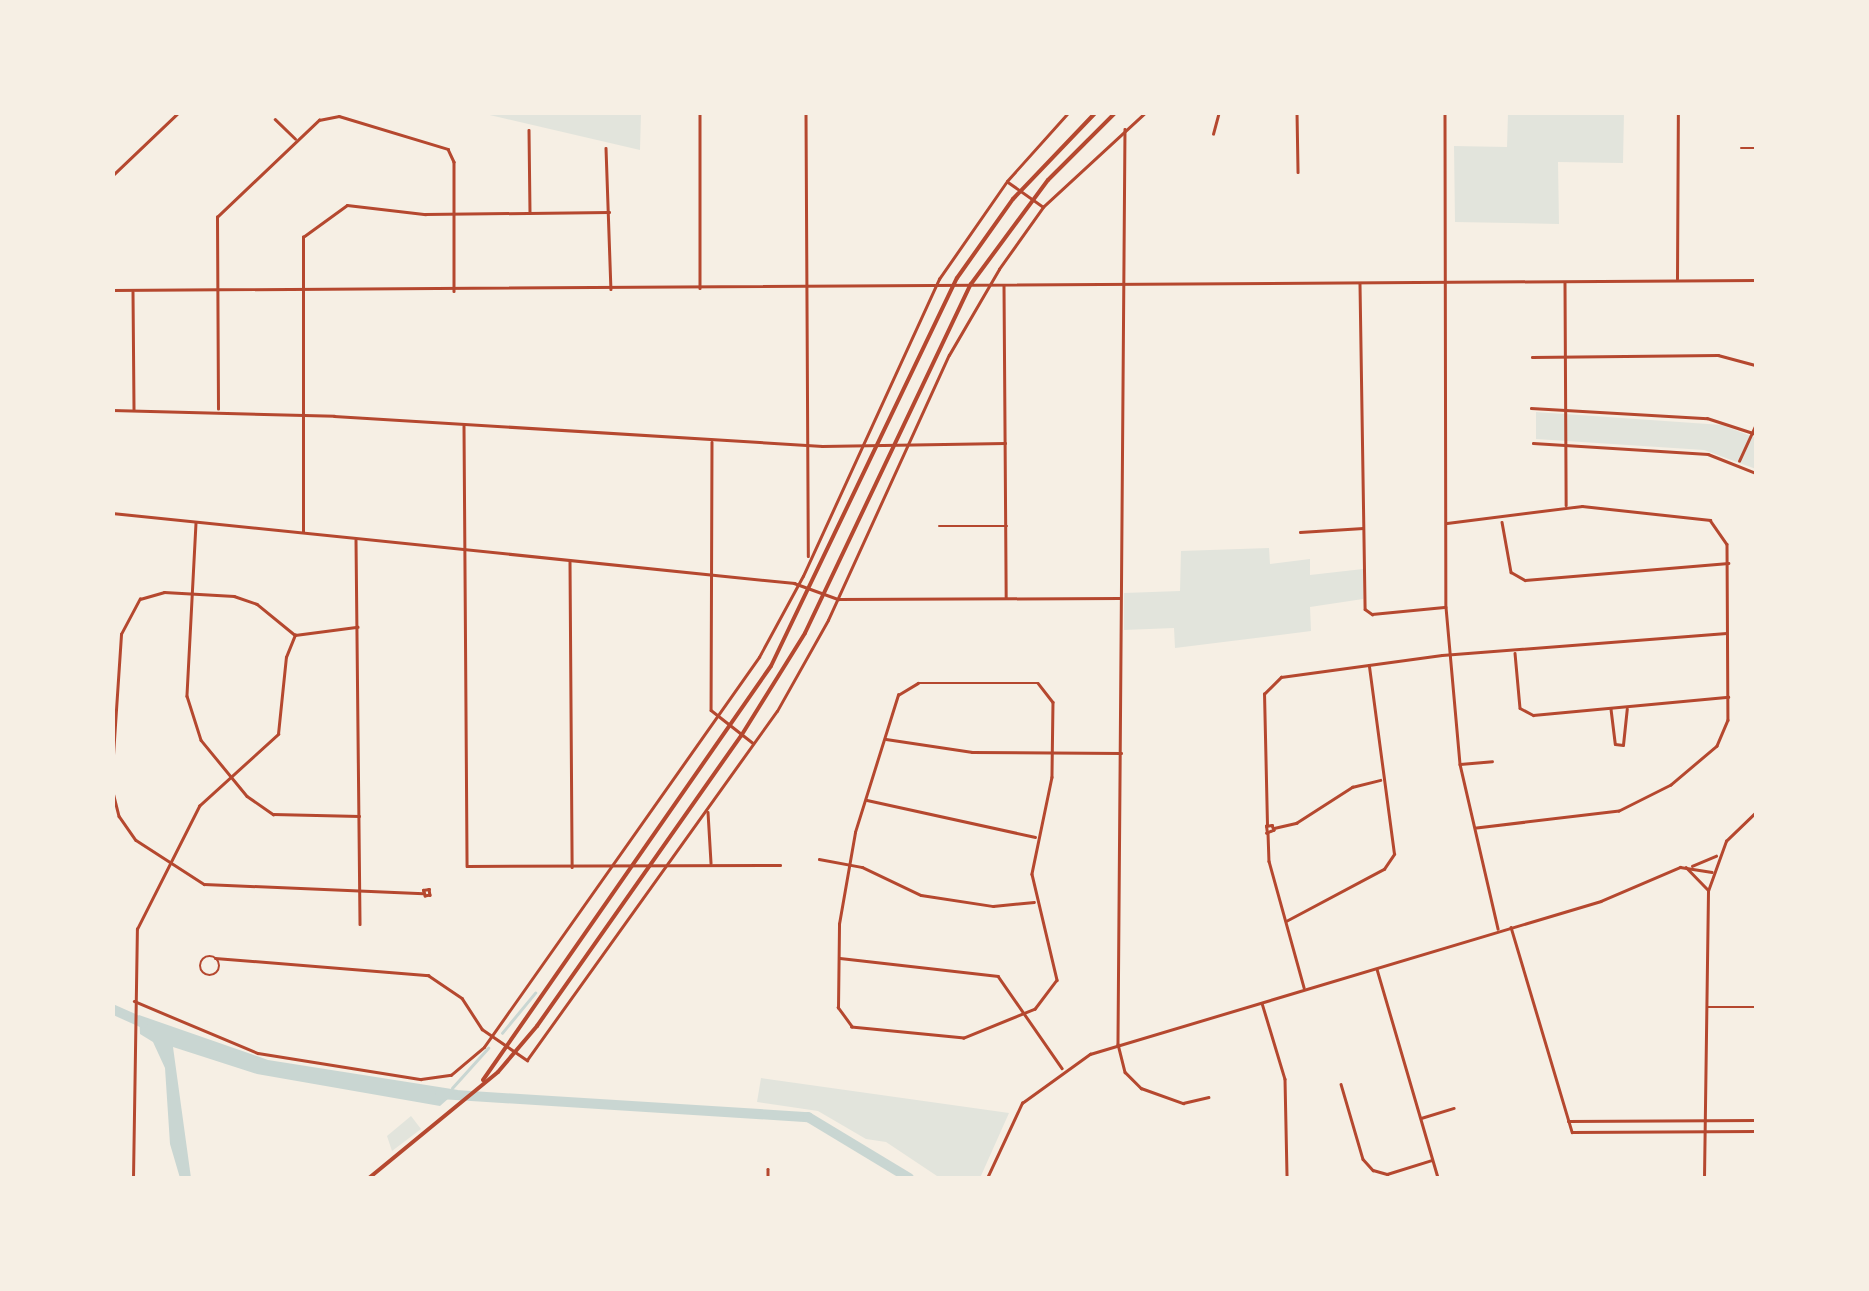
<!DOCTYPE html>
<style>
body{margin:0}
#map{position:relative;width:1869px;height:1291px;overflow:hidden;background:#f6efe4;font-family:Spectral,serif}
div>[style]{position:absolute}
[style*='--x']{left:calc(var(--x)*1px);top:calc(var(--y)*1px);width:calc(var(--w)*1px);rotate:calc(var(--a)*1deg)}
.green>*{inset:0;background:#e2e4dc}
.water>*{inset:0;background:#c9d6d2}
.stream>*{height:2.5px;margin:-1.25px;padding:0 1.25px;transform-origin:1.25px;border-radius:1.25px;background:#c9d6d2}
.river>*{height:10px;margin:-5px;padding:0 5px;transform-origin:5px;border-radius:5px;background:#c9d6d2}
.minor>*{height:2.5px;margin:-1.25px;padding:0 1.25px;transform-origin:1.25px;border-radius:1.25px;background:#b5482f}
.minor>.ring{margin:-1.25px;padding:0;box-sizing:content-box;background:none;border:2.5px solid #b5482f;border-radius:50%}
.tertiary>*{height:2.5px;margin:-1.25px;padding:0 1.25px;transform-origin:1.25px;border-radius:1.25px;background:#b5482f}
.primary>*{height:4px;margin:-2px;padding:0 2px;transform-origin:2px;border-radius:2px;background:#b5482f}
span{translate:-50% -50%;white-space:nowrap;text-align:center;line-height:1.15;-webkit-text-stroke:8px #f6efe4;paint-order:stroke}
.frame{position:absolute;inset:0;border:115px solid #f6efe4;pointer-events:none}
</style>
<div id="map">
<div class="green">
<i style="clip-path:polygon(481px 113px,641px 113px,640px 150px)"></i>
<i style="clip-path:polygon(1508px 113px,1624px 113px,1623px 163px,1558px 162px,1559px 224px,1455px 222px,1454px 146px,1507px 147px)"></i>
<i style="clip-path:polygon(1536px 412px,1722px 425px,1756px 438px,1756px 469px,1704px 450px,1536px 439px)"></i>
<i style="clip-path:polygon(1269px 548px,1270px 564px,1310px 559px,1310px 575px,1363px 569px,1363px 599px,1310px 607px,1311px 631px,1175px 648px,1174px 628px,1124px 630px,1124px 593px,1180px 591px,1181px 551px)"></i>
<i style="clip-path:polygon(761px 1078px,1009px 1113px,980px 1178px,940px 1178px,886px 1142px,866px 1139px,818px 1111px,757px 1102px)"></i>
<i style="clip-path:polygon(411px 1116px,421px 1129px,392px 1151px,387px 1136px)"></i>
</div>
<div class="water">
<i style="clip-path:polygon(139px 1015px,268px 1060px,458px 1090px,440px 1106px,257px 1074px,173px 1047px,191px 1178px,180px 1178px,170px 1144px,165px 1068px,153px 1042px,140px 1034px)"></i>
</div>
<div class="stream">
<i style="--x:502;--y:1033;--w:52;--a:-50.5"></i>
<i style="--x:452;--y:1088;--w:54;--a:-48"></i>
</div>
<div class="river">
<i style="--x:112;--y:1009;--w:34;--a:24"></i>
<i style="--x:440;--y:1094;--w:369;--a:3.6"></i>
<i style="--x:808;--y:1117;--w:118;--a:31.1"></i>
</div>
<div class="minor">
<i style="--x:700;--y:112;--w:176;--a:90"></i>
<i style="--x:806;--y:112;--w:444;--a:89.7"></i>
<i style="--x:1297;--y:112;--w:60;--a:89"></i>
<i style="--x:1445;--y:112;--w:495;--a:89.9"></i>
<i style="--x:1446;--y:607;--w:158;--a:84.9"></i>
<i style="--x:1460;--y:764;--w:169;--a:77"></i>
<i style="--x:275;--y:119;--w:28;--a:44"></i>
<i style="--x:1125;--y:129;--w:915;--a:90.44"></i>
<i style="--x:1118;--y:1044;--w:29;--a:76"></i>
<i style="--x:1125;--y:1072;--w:23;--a:45"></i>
<i style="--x:1141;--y:1088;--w:45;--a:19.7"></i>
<i style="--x:1183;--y:1103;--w:26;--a:-13"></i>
<i style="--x:529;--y:130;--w:82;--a:89.3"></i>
<i style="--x:1213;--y:134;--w:23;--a:-75"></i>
<i style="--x:606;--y:148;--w:141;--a:88"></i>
<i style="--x:1741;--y:148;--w:15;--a:0"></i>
<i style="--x:1008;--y:182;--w:42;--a:35.2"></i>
<i style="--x:1677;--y:279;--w:167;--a:-89.7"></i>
<i style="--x:1565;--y:283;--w:222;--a:89.7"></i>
<i style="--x:1360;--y:284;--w:325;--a:89.1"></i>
<i style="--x:1365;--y:609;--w:9;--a:36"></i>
<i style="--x:1372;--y:614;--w:72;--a:-5.6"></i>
<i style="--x:1004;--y:285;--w:312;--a:89.6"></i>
<i style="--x:133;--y:292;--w:117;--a:89.5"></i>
<i style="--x:1532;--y:357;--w:186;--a:-0.6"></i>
<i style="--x:1718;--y:355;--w:39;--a:15"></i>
<i style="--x:1531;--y:408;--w:176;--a:3.3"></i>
<i style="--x:1707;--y:418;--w:52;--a:18.1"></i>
<i style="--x:218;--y:409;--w:192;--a:-90.3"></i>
<i style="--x:217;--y:217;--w:141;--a:-43.6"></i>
<i style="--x:319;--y:120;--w:20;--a:-11"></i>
<i style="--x:339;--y:116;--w:114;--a:16.8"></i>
<i style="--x:448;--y:149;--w:14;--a:65"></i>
<i style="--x:454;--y:162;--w:129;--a:90"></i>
<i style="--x:112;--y:410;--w:222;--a:1.5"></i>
<i style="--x:334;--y:416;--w:489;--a:3.5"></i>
<i style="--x:822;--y:446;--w:183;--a:-0.9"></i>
<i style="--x:464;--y:426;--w:440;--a:89.6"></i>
<i style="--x:467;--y:866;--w:313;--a:-0.2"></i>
<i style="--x:712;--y:442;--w:268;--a:90.2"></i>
<i style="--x:711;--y:710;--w:53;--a:38.2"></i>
<i style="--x:1533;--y:443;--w:175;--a:3.6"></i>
<i style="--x:1708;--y:454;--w:52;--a:21.6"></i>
<i style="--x:1739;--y:461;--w:41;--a:-65.3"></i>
<i style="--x:112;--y:513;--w:686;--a:5.86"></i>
<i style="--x:794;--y:583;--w:47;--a:20"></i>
<i style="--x:838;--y:599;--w:282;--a:-0.2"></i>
<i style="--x:1502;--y:522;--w:51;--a:79.8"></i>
<i style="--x:1511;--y:572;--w:16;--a:30"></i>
<i style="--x:1525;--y:580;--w:204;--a:-4.8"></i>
<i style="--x:196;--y:523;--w:173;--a:93"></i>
<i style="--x:187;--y:696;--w:46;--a:72.3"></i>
<i style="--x:201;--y:740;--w:72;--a:50.6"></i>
<i style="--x:247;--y:796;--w:32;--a:35"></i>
<i style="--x:273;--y:814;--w:86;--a:1.3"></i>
<i style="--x:1447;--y:523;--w:136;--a:-7.2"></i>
<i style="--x:1582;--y:506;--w:129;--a:6.2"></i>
<i style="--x:1710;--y:520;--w:29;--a:55"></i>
<i style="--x:1727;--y:544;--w:176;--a:89.7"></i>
<i style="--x:1728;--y:720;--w:28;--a:113"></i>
<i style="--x:1717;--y:746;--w:60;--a:139.7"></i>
<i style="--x:1671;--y:785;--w:58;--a:153.4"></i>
<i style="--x:1619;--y:811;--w:143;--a:173.2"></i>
<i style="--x:939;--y:526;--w:68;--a:0"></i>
<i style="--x:303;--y:532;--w:295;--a:-90"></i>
<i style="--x:303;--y:237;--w:54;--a:-36"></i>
<i style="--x:347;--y:205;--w:79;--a:6.6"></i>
<i style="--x:425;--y:214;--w:184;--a:-0.6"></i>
<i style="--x:1300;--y:532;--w:63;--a:-3.6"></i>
<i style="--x:356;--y:540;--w:384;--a:89.4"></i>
<i style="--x:570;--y:562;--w:305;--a:89.6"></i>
<i style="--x:1515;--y:653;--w:55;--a:84.8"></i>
<i style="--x:1520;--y:708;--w:15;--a:28"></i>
<i style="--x:1533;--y:715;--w:196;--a:-5.3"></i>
<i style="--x:918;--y:683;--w:120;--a:0"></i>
<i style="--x:1038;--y:683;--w:24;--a:52"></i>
<i style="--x:1053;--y:702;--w:75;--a:90.8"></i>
<i style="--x:1052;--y:777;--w:99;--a:101.7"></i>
<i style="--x:1032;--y:874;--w:109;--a:76.7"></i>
<i style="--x:1057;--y:980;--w:36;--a:127"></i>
<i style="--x:1035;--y:1009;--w:77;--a:157.8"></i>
<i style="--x:964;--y:1038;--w:113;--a:-174.4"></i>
<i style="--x:852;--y:1027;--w:24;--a:-126"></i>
<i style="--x:838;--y:1008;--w:84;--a:-89.3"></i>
<i style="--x:839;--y:924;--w:93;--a:-80.1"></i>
<i style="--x:855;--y:832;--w:144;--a:-72.6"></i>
<i style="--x:898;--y:695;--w:23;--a:-31"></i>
<i style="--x:1611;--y:709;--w:35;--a:83"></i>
<i style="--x:1615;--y:744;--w:8;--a:7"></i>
<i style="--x:1623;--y:745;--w:36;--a:-84"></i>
<i style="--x:886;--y:739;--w:87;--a:8.6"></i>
<i style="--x:972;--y:752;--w:149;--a:0.4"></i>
<i style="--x:1460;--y:764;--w:32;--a:-5"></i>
<i style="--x:112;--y:770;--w:136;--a:-86.2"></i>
<i style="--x:121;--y:634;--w:40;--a:-62"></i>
<i style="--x:140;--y:599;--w:25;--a:-16"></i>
<i style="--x:164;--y:592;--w:70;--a:3.3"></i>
<i style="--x:234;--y:596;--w:24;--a:19"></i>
<i style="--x:257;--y:604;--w:49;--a:39.2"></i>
<i style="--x:295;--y:635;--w:63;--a:-7.4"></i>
<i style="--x:112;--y:788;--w:29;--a:76"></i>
<i style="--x:119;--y:816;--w:29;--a:55"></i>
<i style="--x:136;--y:840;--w:81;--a:32.9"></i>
<i style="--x:204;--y:884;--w:219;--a:2.4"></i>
<i style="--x:867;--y:800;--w:172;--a:12.4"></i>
<i style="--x:708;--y:812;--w:51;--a:86.6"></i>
<i style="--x:1267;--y:825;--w:131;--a:-91.3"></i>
<i style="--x:1264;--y:694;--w:24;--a:-45"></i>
<i style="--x:1281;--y:677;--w:162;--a:-7.8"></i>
<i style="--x:1442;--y:655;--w:285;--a:-4.4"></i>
<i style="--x:1272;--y:825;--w:5;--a:68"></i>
<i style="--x:1274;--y:830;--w:8;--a:157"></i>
<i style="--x:1267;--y:833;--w:7;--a:-98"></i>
<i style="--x:1266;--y:826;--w:6;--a:-9"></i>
<i style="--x:1274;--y:828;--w:23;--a:-13"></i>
<i style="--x:1296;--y:823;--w:67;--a:-32.7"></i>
<i style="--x:1352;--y:787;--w:29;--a:-14"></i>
<i style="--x:1268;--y:833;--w:28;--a:88"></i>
<i style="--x:1269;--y:861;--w:131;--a:74.5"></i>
<i style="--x:819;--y:859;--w:44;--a:10.5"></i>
<i style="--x:862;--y:867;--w:65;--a:25.4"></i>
<i style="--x:921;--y:895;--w:73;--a:8.7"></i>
<i style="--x:993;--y:906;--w:41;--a:-5.6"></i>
<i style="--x:429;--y:889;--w:6;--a:81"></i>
<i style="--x:430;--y:895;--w:5;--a:169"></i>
<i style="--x:425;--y:896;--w:6;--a:-108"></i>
<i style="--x:423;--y:890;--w:6;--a:-9"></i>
<i style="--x:1286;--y:921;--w:111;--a:-28"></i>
<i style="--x:1384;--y:869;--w:18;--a:-56"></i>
<i style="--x:1394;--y:854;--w:190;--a:-97.6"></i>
<i style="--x:1511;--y:927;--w:214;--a:73.4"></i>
<i style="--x:1572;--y:1132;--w:184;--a:-0.3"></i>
<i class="ring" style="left:200px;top:956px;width:17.5px;height:17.5px"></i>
<i style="--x:215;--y:958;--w:214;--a:4.6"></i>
<i style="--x:428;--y:975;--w:41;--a:34.1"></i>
<i style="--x:462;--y:998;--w:37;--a:57"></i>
<i style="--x:482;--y:1029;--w:55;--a:34.6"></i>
<i style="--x:527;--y:1060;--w:429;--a:-54.4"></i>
<i style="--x:777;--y:711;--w:104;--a:-60.7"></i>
<i style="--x:828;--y:620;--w:291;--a:-65.5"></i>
<i style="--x:949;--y:355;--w:99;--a:-59.8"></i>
<i style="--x:999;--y:269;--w:76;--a:-54.6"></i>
<i style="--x:1043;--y:207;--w:140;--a:-42.7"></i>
<i style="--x:840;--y:958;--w:159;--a:6.5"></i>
<i style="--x:998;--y:976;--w:112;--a:55.2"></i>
<i style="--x:134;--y:1001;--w:134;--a:22.8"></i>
<i style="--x:258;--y:1053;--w:165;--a:9.1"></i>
<i style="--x:421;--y:1079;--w:30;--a:-8"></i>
<i style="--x:451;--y:1075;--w:43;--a:-40.3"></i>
<i style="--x:484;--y:1047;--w:477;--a:-54.8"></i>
<i style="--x:759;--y:657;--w:92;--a:-61.5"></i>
<i style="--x:803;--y:576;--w:327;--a:-65.4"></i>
<i style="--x:939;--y:279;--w:119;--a:-55.2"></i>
<i style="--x:1007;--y:181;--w:93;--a:-48.1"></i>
<i style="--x:1262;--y:1003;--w:79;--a:73.2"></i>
<i style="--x:1285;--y:1079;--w:99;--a:88.8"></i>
<i style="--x:1708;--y:1007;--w:48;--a:0"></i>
<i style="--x:1341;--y:1084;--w:78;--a:73.7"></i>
<i style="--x:1363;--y:1159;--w:15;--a:48"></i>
<i style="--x:1373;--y:1170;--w:15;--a:16"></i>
<i style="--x:1387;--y:1174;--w:47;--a:-17.3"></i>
<i style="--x:1421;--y:1118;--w:34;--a:-17"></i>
<i style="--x:1568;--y:1121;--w:188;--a:-0.3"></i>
<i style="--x:768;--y:1169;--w:9;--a:90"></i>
<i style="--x:112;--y:1178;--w:49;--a:-1.2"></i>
<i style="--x:133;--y:1178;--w:249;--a:-89.1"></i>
<i style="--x:137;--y:929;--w:138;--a:-63.2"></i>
<i style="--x:199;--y:806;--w:107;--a:-42.3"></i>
<i style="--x:278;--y:734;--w:77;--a:-84.1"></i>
<i style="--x:286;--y:657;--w:24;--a:-68"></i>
</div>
<div class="tertiary">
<i style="--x:112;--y:176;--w:93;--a:-43.7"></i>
<i style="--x:112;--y:290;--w:1644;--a:-0.35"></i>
<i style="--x:1692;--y:866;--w:26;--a:-23"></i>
<i style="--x:1686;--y:867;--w:32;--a:46"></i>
<i style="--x:1377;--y:969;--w:218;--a:73.7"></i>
<i style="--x:987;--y:1178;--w:83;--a:-65"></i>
<i style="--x:1022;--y:1103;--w:84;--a:-35.8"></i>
<i style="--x:1090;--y:1054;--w:533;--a:-16.67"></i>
<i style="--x:1601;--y:901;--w:86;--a:-23.3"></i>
<i style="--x:1680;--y:867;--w:32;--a:9"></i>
<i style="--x:1704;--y:1178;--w:287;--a:-89.2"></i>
<i style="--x:1708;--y:891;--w:53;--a:-70.2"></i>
<i style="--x:1726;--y:841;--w:42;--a:-44"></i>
</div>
<div class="primary">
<i style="--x:483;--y:1080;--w:504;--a:-55.18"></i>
<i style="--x:771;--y:666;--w:430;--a:-64.4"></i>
<i style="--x:957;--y:278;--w:97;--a:-54.7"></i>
<i style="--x:1013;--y:199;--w:120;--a:-46.3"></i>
<i style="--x:369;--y:1178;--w:167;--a:-39.4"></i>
<i style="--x:498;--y:1072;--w:60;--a:-49.7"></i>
<i style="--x:537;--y:1026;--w:355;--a:-54.9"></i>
<i style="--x:741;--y:736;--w:121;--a:-58.1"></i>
<i style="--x:805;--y:633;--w:386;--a:-64.6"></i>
<i style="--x:971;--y:284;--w:129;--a:-53.5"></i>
<i style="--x:1048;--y:180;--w:96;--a:-45"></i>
</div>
<div class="frame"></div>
</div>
